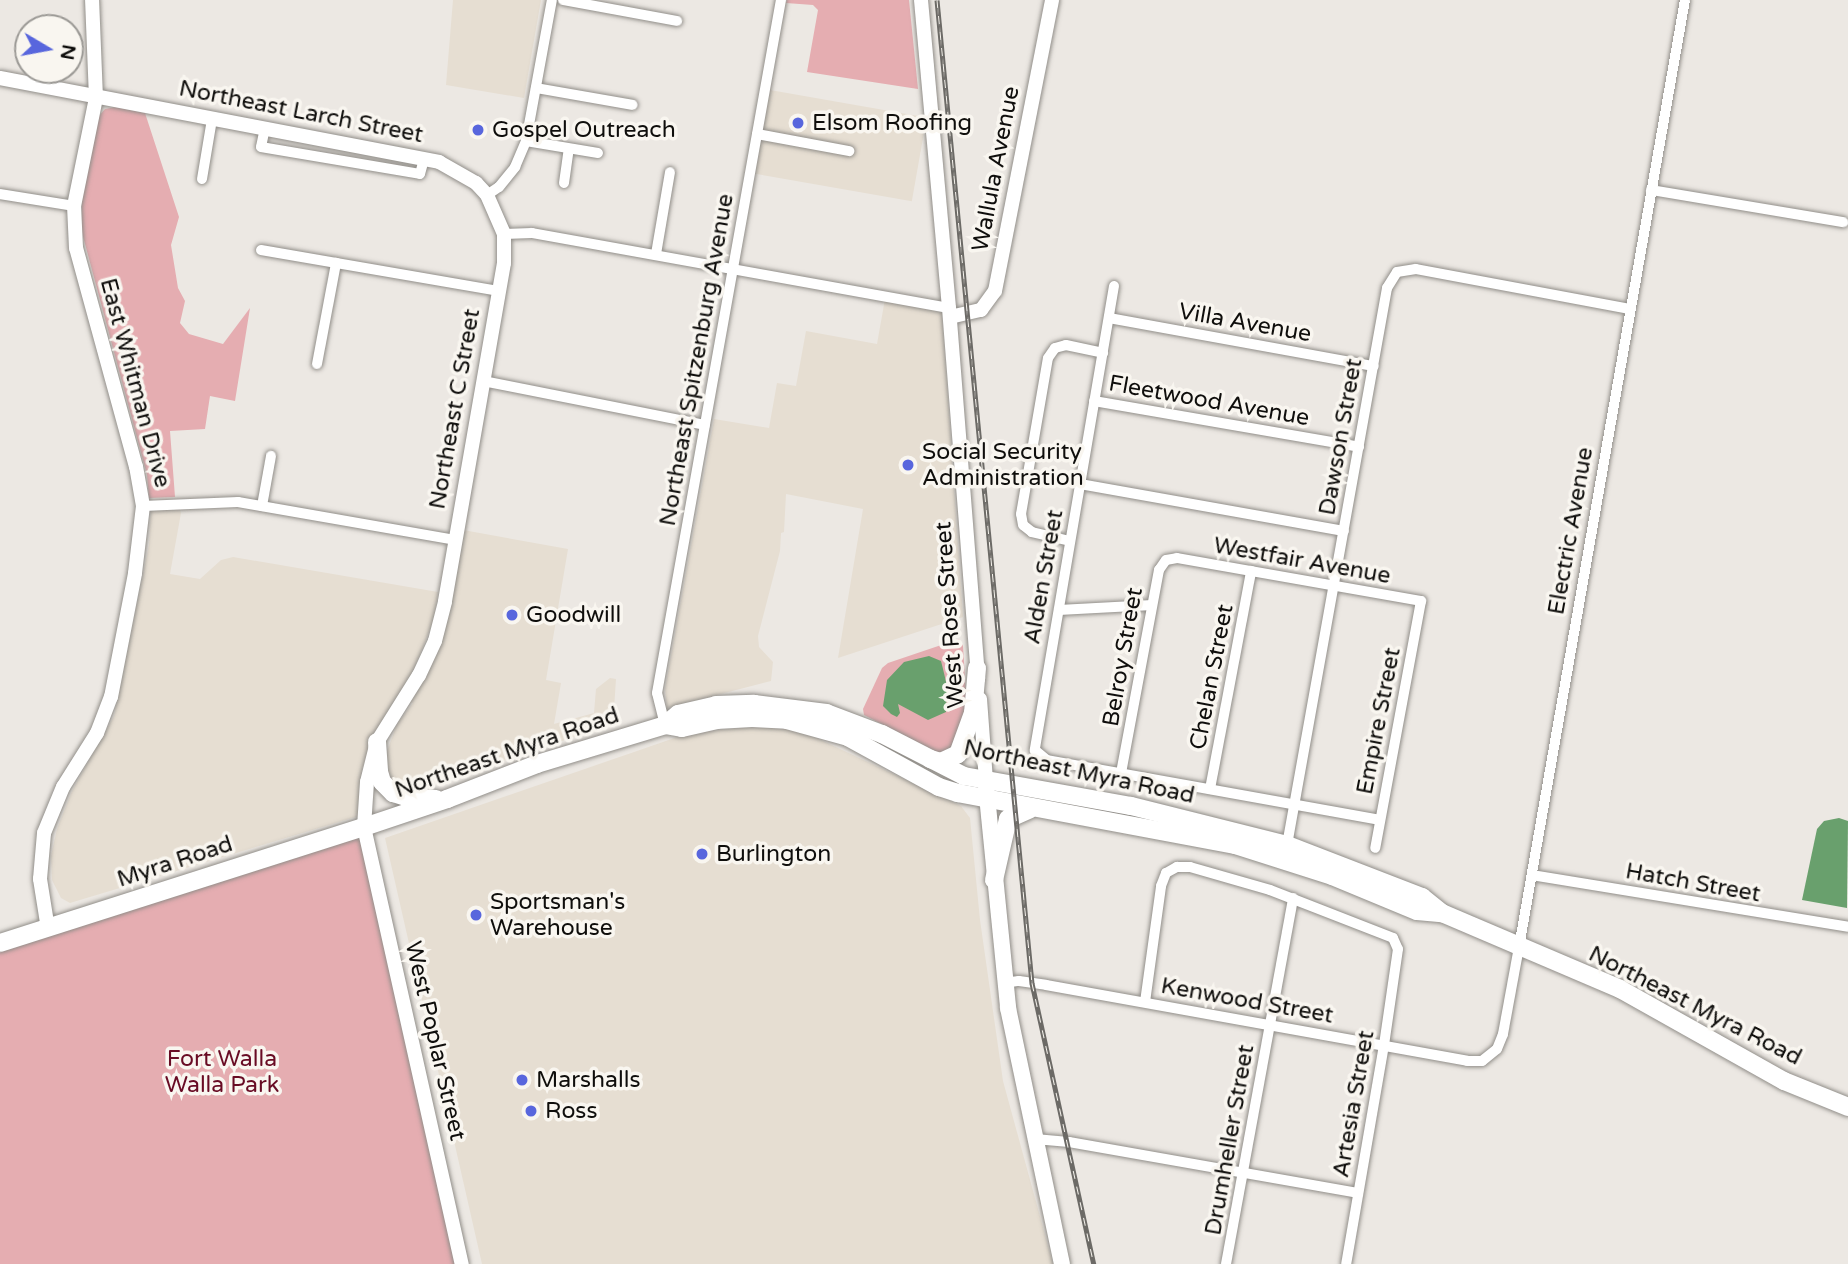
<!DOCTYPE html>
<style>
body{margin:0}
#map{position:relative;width:1848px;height:1264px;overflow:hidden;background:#ece8e3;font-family:"Varela Round",sans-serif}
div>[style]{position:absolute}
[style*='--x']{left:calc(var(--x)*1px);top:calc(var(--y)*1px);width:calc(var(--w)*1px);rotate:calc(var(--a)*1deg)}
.built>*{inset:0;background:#e6ded2;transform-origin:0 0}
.green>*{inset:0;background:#e5adb1}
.water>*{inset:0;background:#69a06d}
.roads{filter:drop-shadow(0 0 2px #918e89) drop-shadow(0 0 2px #918e89)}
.street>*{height:10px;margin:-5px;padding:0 5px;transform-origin:5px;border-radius:5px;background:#fff}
.secondary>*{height:14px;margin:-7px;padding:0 7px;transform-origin:7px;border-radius:7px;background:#fff}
.primary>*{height:16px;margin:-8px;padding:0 8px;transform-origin:8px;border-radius:8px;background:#fff}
.highway>*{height:18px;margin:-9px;padding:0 9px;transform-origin:9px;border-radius:9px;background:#fff}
.rail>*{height:5px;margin-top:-2.5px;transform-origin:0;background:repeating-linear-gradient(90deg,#f9f6f0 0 8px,#6c6a66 0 16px);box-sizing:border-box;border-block:2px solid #6c6a66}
.dots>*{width:19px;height:19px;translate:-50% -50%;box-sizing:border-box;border:4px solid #f9f6f0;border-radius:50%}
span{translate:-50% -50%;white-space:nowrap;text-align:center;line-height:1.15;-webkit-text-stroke:7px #f9f6f0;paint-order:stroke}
.street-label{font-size:23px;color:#0f0e0c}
.poi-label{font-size:23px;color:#0f0e0c}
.left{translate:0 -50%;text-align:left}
.park-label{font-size:23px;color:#680b24}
.north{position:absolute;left:14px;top:14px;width:70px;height:70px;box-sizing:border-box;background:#f9f6f0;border:2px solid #9b9995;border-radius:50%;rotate:100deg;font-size:19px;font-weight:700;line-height:28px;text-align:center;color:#0f0e0c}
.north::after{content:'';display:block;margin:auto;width:24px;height:32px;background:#5866dd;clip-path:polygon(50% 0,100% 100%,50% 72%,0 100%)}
</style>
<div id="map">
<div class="built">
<i style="clip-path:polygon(453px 0,541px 0,524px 98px,446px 85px)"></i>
<i style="left:770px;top:90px;width:159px;height:85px;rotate:10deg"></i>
<i style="clip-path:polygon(885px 299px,942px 313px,963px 617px,838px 658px,863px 509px,786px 494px,784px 532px,781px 533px,780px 551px,758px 636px,759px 647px,773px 662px,771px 681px,667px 708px,665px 689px,714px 419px,769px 428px,777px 383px,796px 386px,806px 331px,877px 344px)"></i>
<i style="clip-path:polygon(179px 506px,181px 513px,170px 574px,200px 579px,221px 560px,233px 557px,438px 592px,434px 619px,411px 677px,372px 739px,362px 769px,359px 816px,70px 903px,61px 898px,52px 880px,51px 856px,57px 829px,72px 791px,114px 716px,149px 545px,151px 507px)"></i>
<i style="clip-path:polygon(463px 530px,568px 549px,546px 680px,561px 683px,554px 724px,594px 713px,596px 689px,610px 678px,616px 679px,614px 709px,618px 722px,459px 776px,406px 790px,393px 786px,386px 773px,385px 757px,397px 724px,413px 703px,410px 702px,435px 659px,444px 633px)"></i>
<i style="clip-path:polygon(760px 726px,802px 731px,961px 806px,970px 818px,980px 920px,1003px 1081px,1053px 1264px,482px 1264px,385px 838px,689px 733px)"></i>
</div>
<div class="green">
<i style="clip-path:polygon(787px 0,909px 0,918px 89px,807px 72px,818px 10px,813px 5px,786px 3px)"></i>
<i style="clip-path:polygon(116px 107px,145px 113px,179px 217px,171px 245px,178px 288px,185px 301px,180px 323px,189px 334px,223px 344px,250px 308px,235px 401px,210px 396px,205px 429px,170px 431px,175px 497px,149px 498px,147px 475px,81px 229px,82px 199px,98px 117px,105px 109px)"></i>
<i style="clip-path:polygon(959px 639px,963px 646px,966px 695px,965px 712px,956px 746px,940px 754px,864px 715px,863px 709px,882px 668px,888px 663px)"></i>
<i style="clip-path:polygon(364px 827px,462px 1264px,0 1264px,0 942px)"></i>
</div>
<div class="water">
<i style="clip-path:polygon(929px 656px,941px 661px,943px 669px,947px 686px,946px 712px,928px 720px,898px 704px,900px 713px,897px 717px,891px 714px,883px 706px,887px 680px,904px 662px)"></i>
<i style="clip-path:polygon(1839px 818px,1848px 821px,1847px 908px,1802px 900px,1817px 829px,1824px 821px)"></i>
</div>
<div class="roads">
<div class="street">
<i style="--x:563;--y:0;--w:116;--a:10.4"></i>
<i style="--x:536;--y:88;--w:98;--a:9.9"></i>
<i style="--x:265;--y:128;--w:19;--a:102"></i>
<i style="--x:261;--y:147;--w:161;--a:9.6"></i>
<i style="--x:420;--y:174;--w:16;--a:-75"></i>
<i style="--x:757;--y:134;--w:94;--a:10.5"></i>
<i style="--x:526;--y:141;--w:73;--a:9.5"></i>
<i style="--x:202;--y:179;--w:61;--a:-80.5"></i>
<i style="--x:564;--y:183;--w:34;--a:-82"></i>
<i style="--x:1651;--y:190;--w:195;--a:9.5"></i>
<i style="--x:0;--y:194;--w:75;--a:9.2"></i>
<i style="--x:487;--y:195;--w:14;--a:-34"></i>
<i style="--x:499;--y:187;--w:26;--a:-51"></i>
<i style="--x:515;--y:167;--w:28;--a:-67"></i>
<i style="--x:526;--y:141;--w:143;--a:-79.6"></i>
<i style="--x:504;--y:234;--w:28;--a:-2"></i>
<i style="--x:532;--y:233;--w:424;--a:10.2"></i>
<i style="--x:261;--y:250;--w:242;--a:9.8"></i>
<i style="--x:656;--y:254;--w:83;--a:-80.3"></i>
<i style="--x:1114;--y:286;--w:471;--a:99.7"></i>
<i style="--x:1035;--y:750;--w:16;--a:40"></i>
<i style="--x:1047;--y:760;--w:338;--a:10.2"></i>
<i style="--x:1109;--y:318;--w:269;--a:10.3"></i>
<i style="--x:317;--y:364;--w:103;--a:-79.3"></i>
<i style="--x:483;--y:381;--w:226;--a:11.2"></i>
<i style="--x:1094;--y:401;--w:269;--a:9.8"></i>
<i style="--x:1080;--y:484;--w:268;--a:10.1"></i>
<i style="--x:143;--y:506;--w:95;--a:-2.4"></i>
<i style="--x:238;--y:502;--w:220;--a:9.9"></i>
<i style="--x:262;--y:506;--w:51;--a:-79.8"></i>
<i style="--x:1070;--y:541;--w:39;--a:-167"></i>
<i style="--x:1032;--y:532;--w:11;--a:-142"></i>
<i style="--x:1023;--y:525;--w:11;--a:-100"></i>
<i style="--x:1021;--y:514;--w:158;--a:-80.2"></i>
<i style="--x:1048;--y:358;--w:12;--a:-55"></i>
<i style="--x:1055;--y:348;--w:11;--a:-15"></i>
<i style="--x:1066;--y:345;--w:38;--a:12"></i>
<i style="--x:1059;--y:610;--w:93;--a:-3.1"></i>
<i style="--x:665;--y:725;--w:33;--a:-104"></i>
<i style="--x:657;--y:693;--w:704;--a:-79.86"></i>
<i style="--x:1121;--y:773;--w:207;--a:-79.4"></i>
<i style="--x:1159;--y:570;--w:12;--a:-55"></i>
<i style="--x:1166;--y:560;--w:11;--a:-10"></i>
<i style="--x:1177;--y:558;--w:248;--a:10"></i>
<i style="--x:1421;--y:601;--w:251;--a:100.5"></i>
<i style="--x:1210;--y:789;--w:222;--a:-79.3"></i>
<i style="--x:1287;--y:845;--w:566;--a:-79.82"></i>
<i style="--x:1387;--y:288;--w:19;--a:-58"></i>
<i style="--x:1397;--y:272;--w:19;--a:-9"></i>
<i style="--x:1416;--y:269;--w:218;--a:10.6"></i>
<i style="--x:1532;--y:875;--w:320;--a:9.3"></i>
<i style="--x:1004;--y:983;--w:15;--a:-8"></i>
<i style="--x:1019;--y:981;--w:27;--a:8"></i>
<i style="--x:1046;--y:985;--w:428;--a:10.2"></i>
<i style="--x:1467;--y:1061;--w:15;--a:0"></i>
<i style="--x:1482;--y:1061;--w:19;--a:-39"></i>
<i style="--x:1497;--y:1049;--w:16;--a:-68"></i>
<i style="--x:1503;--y:1034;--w:88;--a:-79.6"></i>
<i style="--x:1519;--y:947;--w:961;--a:-80.06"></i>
<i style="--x:1145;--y:1002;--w:117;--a:-82.1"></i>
<i style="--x:1161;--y:886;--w:14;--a:-69"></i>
<i style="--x:1166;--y:873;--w:13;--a:-29"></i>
<i style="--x:1177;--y:867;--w:13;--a:0"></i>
<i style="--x:1190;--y:867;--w:83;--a:16"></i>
<i style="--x:1270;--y:890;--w:132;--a:21.3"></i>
<i style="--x:1393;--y:938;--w:12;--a:66"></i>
<i style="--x:1398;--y:949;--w:97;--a:98.3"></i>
<i style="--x:1384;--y:1045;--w:222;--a:99.8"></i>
<i style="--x:1035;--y:1139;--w:34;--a:5"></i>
<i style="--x:1069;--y:1142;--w:293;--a:10"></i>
<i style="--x:1226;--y:1264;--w:372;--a:-79.6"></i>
</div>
<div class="secondary">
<i style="--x:921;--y:0;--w:309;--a:84.8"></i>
<i style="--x:949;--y:308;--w:372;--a:85.5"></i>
<i style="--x:0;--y:78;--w:447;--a:10.8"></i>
<i style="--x:439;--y:162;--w:43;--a:29.6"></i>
<i style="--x:476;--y:183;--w:16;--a:47"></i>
<i style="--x:487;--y:195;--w:43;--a:66.4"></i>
<i style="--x:504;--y:234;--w:29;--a:90"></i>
<i style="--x:504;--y:263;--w:344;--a:99.9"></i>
<i style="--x:445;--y:602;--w:40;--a:104.4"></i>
<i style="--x:435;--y:641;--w:38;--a:115"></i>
<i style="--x:419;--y:675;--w:79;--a:122.1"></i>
<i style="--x:377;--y:742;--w:41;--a:104"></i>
<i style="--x:367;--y:782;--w:45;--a:93.8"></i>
<i style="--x:364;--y:827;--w:448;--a:77.4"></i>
<i style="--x:950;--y:317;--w:32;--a:-13"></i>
<i style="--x:981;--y:310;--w:24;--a:-54"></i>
<i style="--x:995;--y:291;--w:297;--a:-78.9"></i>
<i style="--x:980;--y:699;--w:81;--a:85.8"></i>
<i style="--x:48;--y:929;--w:51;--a:-99.1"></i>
<i style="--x:40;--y:879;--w:46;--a:-85"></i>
<i style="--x:44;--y:833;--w:50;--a:-67.6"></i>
<i style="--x:63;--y:787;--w:64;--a:-57.8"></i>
<i style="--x:97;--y:733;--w:39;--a:-69"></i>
<i style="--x:111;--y:697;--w:126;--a:-79"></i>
<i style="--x:135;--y:573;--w:67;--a:-83.2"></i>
<i style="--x:143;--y:506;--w:40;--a:-100"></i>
<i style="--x:136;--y:467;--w:227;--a:-105.3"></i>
<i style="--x:76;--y:248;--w:42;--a:-92.7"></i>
<i style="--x:74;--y:206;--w:110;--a:-78.5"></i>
<i style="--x:96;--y:98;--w:98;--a:-92.3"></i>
</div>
<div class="primary">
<i style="--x:986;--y:786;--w:223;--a:84.3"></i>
<i style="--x:1008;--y:1008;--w:262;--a:78.1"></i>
</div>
<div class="highway">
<i style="--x:665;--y:725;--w:17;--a:-40"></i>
<i style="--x:678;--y:714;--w:39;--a:-13"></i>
<i style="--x:716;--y:705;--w:38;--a:-2"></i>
<i style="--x:754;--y:704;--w:73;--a:7.1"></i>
<i style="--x:826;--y:713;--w:60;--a:20.6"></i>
<i style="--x:882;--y:734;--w:92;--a:27.1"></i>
<i style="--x:964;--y:776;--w:170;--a:10.2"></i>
<i style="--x:1131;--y:806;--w:161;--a:14"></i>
<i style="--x:1287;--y:845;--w:145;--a:21.1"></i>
<i style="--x:1422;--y:897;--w:26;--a:39"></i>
<i style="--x:1442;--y:913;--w:194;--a:23.1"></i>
<i style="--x:1620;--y:989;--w:188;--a:29.3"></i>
<i style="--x:1784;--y:1081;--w:69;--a:22.1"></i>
<i style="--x:377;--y:742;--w:30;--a:86"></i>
<i style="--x:379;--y:772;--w:10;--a:73"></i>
<i style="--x:382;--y:782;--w:16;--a:45"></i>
<i style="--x:393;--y:793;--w:14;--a:17"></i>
<i style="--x:406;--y:797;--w:30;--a:4"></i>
<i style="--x:930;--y:759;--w:11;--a:15"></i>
<i style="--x:941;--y:762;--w:19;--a:-25"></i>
<i style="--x:958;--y:754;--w:44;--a:-69.9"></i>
<i style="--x:973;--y:713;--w:45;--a:-84.9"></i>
<i style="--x:994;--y:880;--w:63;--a:-77.1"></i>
<i style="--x:1008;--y:819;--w:24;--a:-24"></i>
<i style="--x:0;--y:943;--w:382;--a:-17.7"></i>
<i style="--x:364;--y:827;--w:88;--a:-18.6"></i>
<i style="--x:447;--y:799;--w:97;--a:-21.3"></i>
<i style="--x:537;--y:764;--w:134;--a:-16.9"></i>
<i style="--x:665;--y:725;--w:17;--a:10"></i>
<i style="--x:682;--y:728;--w:35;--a:-13"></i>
<i style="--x:716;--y:720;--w:36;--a:-3"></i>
<i style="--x:752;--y:718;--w:35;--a:3"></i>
<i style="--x:787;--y:720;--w:63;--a:15.6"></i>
<i style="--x:848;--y:737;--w:104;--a:28.8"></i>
<i style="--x:939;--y:787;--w:20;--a:18"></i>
<i style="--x:958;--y:793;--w:282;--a:10.6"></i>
<i style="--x:1235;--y:845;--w:102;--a:17.7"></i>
<i style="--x:1332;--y:876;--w:92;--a:22.4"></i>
<i style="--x:1417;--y:911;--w:25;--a:5"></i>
</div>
</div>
<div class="rail">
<i style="--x:937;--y:0;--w:988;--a:84.48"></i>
<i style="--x:1032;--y:983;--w:288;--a:77.6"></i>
</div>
<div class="dots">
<i style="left:798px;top:123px;background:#5866dd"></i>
<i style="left:478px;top:130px;background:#5866dd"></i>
<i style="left:908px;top:465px;background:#5866dd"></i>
<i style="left:512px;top:615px;background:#5866dd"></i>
<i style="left:702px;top:854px;background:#5866dd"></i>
<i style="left:476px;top:915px;background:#5866dd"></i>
<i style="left:522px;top:1080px;background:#5866dd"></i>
<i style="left:531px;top:1111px;background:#5866dd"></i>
</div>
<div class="street-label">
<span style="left:301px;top:112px;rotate:11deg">Northeast Larch Street</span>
<span style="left:996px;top:169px;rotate:-79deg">Wallula Avenue</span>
<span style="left:1245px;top:323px;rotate:10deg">Villa Avenue</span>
<span style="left:697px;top:360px;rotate:-80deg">Northeast Spitzenburg Avenue</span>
<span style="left:135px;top:383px;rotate:75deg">East Whitman Drive</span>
<span style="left:1209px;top:401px;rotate:10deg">Fleetwood Avenue</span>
<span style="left:455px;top:409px;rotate:-80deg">Northeast C Street</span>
<span style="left:1341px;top:437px;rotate:-80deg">Dawson Street</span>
<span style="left:1571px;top:531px;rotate:-80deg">Electric Avenue</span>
<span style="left:1302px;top:561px;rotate:10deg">Westfair Avenue</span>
<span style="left:1044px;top:577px;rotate:-80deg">Alden Street</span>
<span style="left:950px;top:615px;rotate:-94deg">West Rose Street</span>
<span style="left:1123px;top:657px;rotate:-80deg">Belroy Street</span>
<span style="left:1212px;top:677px;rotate:-79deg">Chelan Street</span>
<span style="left:1379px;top:721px;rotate:-79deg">Empire Street</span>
<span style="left:507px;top:753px;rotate:-19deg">Northeast Myra Road</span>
<span style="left:1079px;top:772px;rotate:12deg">Northeast Myra Road</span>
<span style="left:175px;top:862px;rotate:-18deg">Myra Road</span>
<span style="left:1693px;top:883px;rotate:10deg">Hatch Street</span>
<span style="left:1247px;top:1001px;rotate:10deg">Kenwood Street</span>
<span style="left:1695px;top:1006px;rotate:27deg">Northeast Myra Road</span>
<span style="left:435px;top:1041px;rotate:77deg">West Poplar Street</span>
<span style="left:1354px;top:1104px;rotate:-80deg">Artesia Street</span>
<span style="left:1230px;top:1140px;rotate:-80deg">Drumheller Street</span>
</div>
<div class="poi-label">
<span class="left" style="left:812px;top:123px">Elsom Roofing</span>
<span class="left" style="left:492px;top:130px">Gospel Outreach</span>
<span class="left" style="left:922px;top:465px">Social Security<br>Administration</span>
<span class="left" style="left:526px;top:615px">Goodwill</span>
<span class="left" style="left:716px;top:854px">Burlington</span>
<span class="left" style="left:490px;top:915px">Sportsman's<br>Warehouse</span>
<span class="left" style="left:536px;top:1080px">Marshalls</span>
<span class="left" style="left:545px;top:1111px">Ross</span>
</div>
<div class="park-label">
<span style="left:222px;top:1072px">Fort Walla<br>Walla Park</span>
</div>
<div class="north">N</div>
</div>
